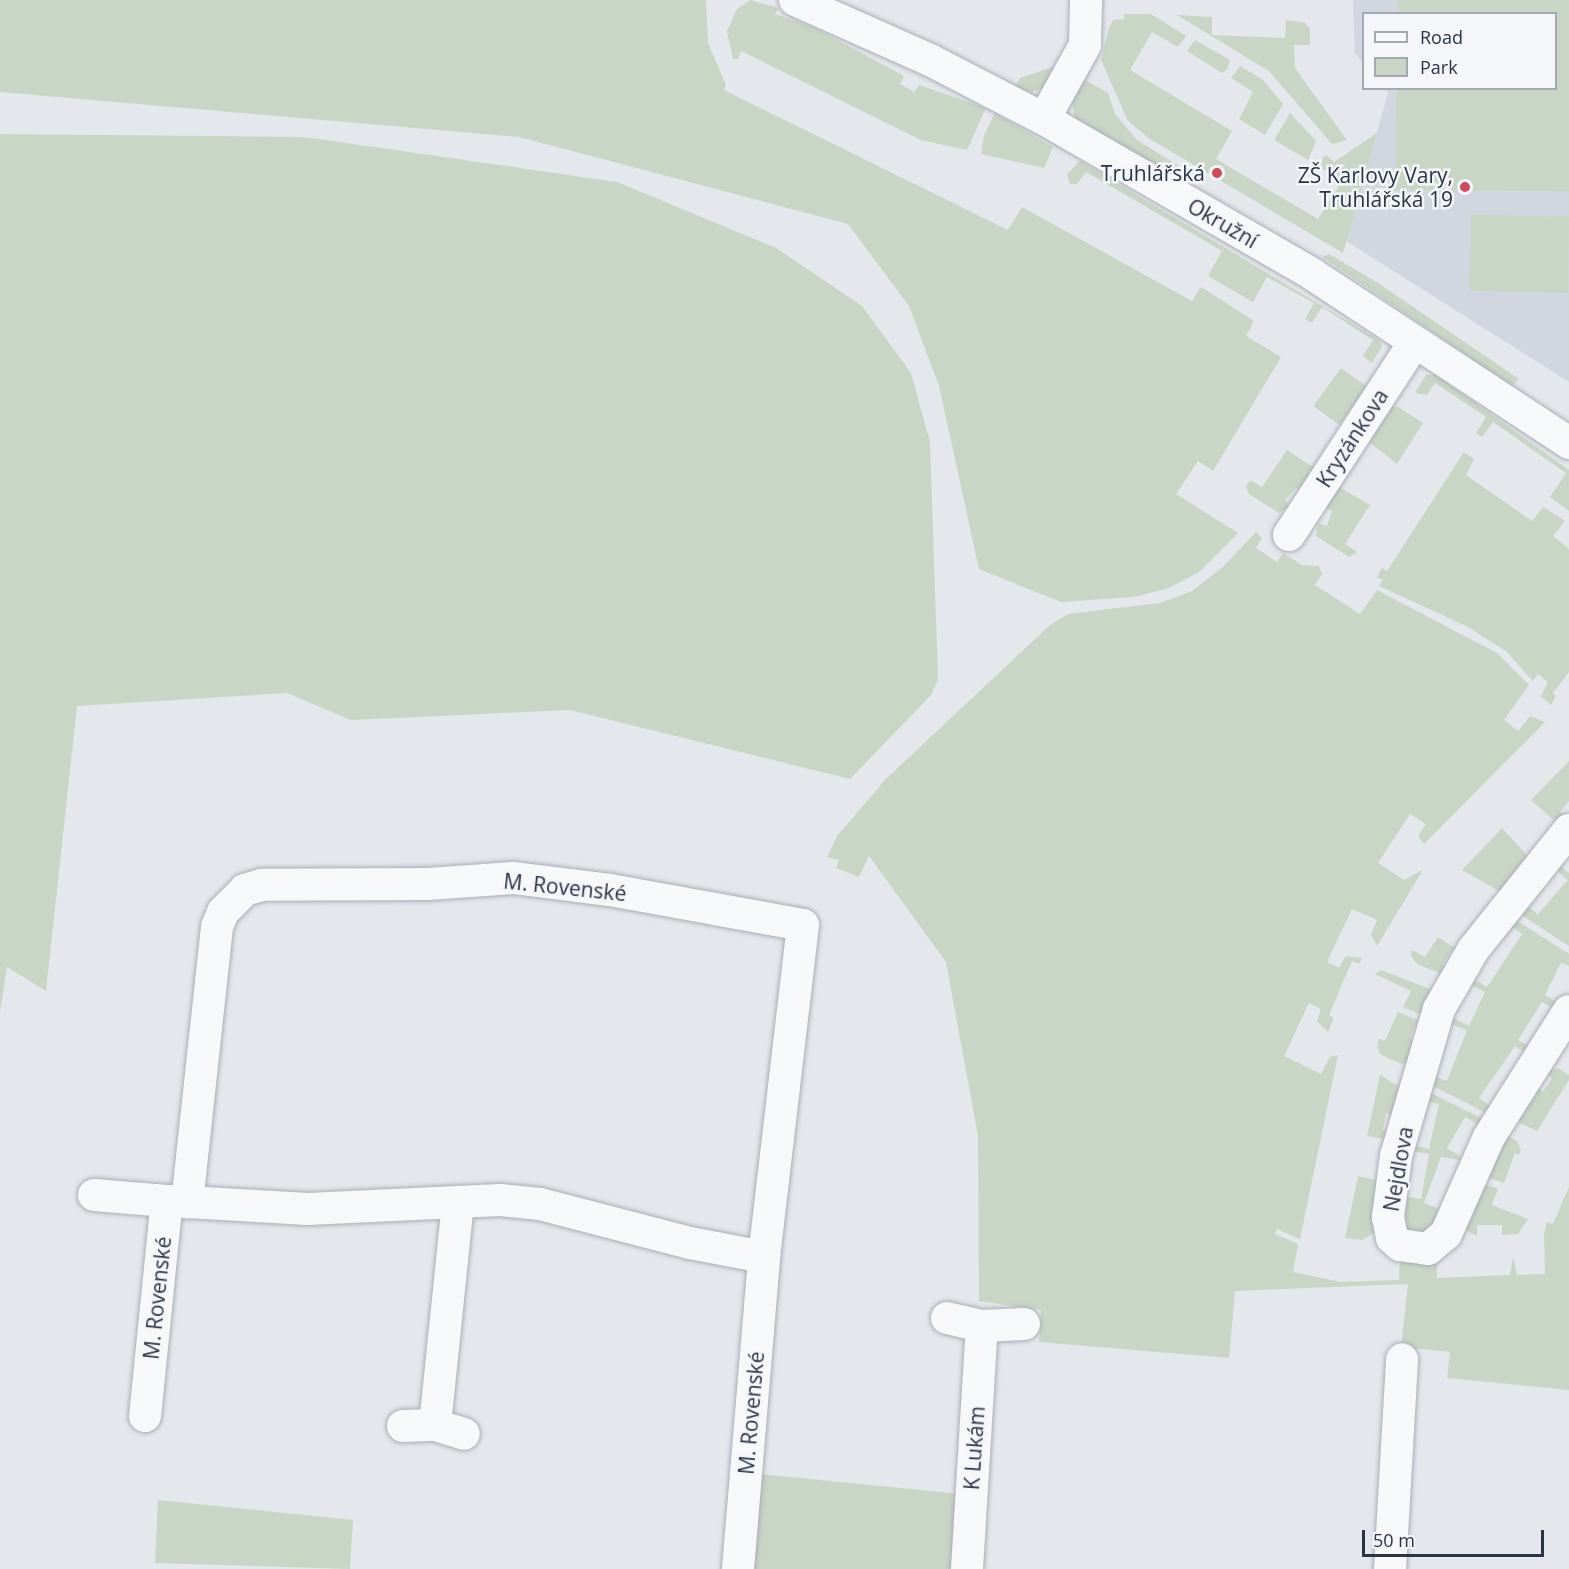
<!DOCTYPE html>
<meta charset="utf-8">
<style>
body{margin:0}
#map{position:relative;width:1569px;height:1569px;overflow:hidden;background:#e4e7ec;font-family:"Open Sans",sans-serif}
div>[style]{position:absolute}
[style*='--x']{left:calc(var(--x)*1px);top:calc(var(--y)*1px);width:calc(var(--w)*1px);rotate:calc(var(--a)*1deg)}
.built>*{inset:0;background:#d2d6de}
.green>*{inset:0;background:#c9d6c5;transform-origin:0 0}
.roads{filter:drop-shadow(0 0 2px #a9aeb7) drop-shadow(0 0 2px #a9aeb7)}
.minor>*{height:32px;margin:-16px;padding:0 16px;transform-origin:16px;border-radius:16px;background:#f7f8fa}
.dots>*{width:16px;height:16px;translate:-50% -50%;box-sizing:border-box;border:3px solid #f4f6f9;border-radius:50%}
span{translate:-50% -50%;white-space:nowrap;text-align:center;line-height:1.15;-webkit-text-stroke:5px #f4f6f9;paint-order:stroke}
.poi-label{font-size:21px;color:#2b3445}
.right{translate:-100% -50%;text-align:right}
.street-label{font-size:21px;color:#2b3445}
.legend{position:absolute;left:1362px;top:12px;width:195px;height:78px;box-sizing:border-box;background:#f4f6f9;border:2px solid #a4a8b1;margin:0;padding:8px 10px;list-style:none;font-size:18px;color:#2b3445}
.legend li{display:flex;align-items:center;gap:12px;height:30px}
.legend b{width:30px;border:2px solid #a4a8b1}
.scale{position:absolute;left:1362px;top:1530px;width:182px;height:27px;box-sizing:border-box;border:3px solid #2b3445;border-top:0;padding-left:8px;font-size:18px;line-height:21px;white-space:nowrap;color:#2b3445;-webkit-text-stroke:4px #f4f6f9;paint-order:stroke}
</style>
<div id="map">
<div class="built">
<i style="clip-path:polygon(1353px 0,1569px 0,1569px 382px,1346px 241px,1388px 93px,1384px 89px,1556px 88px,1556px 14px,1364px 14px,1363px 63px,1355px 53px)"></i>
</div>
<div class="green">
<i style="clip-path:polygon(0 0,706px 0,708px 43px,726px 85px,724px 90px,1008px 230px,1022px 207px,1192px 301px,1201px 287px,1254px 321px,1246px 336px,1281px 357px,1213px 471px,1198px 461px,1176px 494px,1238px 533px,1199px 572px,1169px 588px,1134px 597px,1061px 602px,979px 569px,939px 386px,909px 306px,848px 224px,519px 137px,0 92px)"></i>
<i style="clip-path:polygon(750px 0,779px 8px,775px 14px,813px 27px,904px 76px,900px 84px,914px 92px,919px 85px,986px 108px,967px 150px,921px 140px,741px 51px,738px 59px,733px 59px,727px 31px,737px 9px)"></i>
<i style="clip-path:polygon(1398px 0,1569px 0,1569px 191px,1395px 190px,1397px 89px,1556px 88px,1556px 14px,1398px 13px)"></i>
<i style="clip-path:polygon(1124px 14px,1151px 14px,1186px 36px,1178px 47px,1152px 32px,1130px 70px,1232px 131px,1216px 159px,1318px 219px,1342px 181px,1319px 167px,1322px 158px,1326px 155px,1334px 162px,1377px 133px,1343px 253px,1150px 139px,1128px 121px,1101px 60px,1109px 28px,1113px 20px,1124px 19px)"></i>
<i style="clip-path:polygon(1177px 15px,1212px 17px,1212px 35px,1285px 38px,1286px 20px,1305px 23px,1310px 29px,1310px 45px,1294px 45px,1295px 68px,1347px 140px,1332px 144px,1269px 71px)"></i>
<i style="clip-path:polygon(1195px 40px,1230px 60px,1227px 69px,1222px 73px,1187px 51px)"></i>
<i style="clip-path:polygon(1055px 66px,1045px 88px,1027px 93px,1014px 89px,1020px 78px)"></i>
<i style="clip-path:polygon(1240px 66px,1263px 80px,1283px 104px,1265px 135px,1239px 119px,1253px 92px,1231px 78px)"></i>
<i style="clip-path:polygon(1080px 77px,1108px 93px,1115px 114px,1137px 140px,1189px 172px,1138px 159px,1075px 121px,1072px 102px)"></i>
<i style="clip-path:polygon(995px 113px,1053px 147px,1044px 168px,981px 154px,984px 135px)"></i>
<i style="clip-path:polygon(1290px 113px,1316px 141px,1308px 160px,1274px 140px)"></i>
<i style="clip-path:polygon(0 134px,304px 137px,617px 182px,776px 248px,862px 306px,911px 373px,930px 442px,938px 680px,931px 695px,850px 779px,570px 710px,351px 720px,287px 693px,77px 706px,46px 991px,7px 967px,0 1012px)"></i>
<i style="clip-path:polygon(1080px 161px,1379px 340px,1382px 347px,1372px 363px,1363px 356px,1373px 340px,1322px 307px,1312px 323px,1305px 319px,1314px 303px,1267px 277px,1253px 302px,1208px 276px,1222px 251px,1086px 172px,1077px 184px,1070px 184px,1067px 174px)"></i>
<i style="left:1471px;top:215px;width:98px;height:76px;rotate:1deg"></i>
<i style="clip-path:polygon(1329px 254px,1378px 283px,1519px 379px,1512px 386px,1322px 257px)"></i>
<i style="left:1341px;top:368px;width:32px;height:47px;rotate:36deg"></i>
<i style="clip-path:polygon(1426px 375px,1436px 375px,1569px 470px,1569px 511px,1550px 497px,1566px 473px,1493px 422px,1482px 437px,1476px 433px,1486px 417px,1435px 383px,1427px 395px,1419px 394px,1415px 392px)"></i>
<i style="clip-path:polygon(1390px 406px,1398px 407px,1423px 423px,1397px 464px,1368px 441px)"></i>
<i style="clip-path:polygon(1287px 450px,1314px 468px,1303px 494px,1296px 488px,1285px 500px,1291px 506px,1279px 513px,1249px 494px,1246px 487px,1250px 480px,1262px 487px)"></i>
<i style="clip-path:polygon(1464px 452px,1474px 459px,1466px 475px,1532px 521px,1543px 507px,1565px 521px,1553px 536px,1569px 549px,1569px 672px,1553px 693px,1556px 696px,1551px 705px,1541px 696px,1548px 682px,1538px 674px,1533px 681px,1506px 651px,1466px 626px,1379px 586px,1383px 580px,1377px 577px,1382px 568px,1387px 571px)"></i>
<i style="clip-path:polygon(1339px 487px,1370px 505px,1345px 544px,1357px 552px,1349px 557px,1316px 536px,1318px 523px,1327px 526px,1332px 511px,1324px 508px)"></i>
<i style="clip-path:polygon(1256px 532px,1262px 538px,1256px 548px,1277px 562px,1283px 553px,1302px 565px,1319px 566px,1322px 574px,1315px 585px,1360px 614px,1377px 590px,1497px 653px,1529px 685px,1504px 720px,1518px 731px,1530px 716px,1545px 722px,1424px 844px,1418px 836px,1426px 824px,1410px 814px,1378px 863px,1404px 880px,1423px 870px,1377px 946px,1371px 935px,1377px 920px,1352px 909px,1327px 962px,1339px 968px,1346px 956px,1362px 958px,1359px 964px,1352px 961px,1329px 1015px,1334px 1018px,1328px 1032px,1317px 1021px,1321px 1009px,1309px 1003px,1284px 1056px,1321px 1074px,1330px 1057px,1338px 1055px,1300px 1239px,1277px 1229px,1275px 1234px,1298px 1244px,1293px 1272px,1341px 1282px,1399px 1280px,1400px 1258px,1437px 1262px,1437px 1278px,1510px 1275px,1513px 1257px,1517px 1275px,1545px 1274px,1544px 1234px,1547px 1222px,1553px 1224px,1569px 1187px,1569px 1390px,1447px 1378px,1450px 1352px,1401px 1347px,1408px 1284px,1235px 1291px,1229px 1358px,1039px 1342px,1041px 1310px,979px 1301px,978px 1136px,946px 962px,869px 856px,859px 877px,836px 868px,839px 860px,827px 857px,837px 836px,886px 779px,1050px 625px,1068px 614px,1160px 603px,1192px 591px,1224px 566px)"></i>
<i style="clip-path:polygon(1569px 761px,1569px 801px,1560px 812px,1566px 817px,1557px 823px,1531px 800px)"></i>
<i style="clip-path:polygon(1502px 828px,1526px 854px,1528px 861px,1499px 891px,1462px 870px)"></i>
<i style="clip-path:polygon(1557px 863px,1569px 873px,1569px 946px,1517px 912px,1523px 903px,1538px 914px,1568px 880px,1553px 867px)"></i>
<i style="clip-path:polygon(1511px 917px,1569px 954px,1569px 966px,1561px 963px,1545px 995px,1559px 1003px,1557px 1010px,1542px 1002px,1518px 1040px,1533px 1049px,1529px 1055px,1515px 1046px,1479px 1098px,1493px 1108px,1490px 1115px,1427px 1083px,1428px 1074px,1447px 1081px,1467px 1030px,1448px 1023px,1451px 1017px,1469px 1026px,1485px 992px,1467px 983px,1471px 977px,1487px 987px,1522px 934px,1506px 923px)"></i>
<i style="clip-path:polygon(1438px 937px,1461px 952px,1452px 950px,1443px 964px,1451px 969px,1442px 974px,1417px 964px,1411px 956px,1412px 950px,1425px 957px)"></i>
<i style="clip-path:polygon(1381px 970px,1430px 989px,1427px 1017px,1403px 1007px,1411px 991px,1375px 974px)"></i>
<i style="clip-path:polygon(1398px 1012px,1424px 1023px,1416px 1023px,1410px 1039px,1417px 1041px,1407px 1062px,1402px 1064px,1381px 1055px,1377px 1048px,1379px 1039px,1385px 1041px)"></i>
<i style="clip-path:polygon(1558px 1068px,1569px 1075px,1569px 1080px,1537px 1131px,1520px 1123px,1517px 1118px,1536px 1087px,1543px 1092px,1552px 1078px,1545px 1073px)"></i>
<i style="clip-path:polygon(1380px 1075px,1400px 1087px,1395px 1115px,1386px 1113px,1383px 1130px,1390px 1132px,1384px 1139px,1367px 1136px)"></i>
<i style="clip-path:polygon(1425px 1090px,1485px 1120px,1481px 1126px,1465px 1117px,1447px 1148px,1461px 1157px,1460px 1160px,1441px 1157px,1424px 1203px,1439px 1209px,1434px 1228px,1422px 1237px,1403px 1229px,1403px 1196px,1421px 1199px,1429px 1154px,1410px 1151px,1412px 1145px,1429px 1149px,1439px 1104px,1422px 1100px)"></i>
<i style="clip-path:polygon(1507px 1136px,1517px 1141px,1521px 1150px,1519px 1155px,1515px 1153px,1504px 1183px,1479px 1175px)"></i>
<i style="clip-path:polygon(1358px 1176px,1379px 1181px,1375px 1232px,1362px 1240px,1345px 1238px)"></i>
<i style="clip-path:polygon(1477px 1181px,1498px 1189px,1492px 1205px,1528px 1219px,1518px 1234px,1502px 1235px,1502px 1225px,1477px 1225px,1477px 1236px,1465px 1230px,1470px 1200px,1478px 1202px,1484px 1186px)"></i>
<i style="clip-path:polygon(760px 1474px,962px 1494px,956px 1569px,751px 1569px)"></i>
<i style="clip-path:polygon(158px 1500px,353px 1520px,350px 1569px,155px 1563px)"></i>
</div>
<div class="roads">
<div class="minor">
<i style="--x:795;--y:0;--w:148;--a:24"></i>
<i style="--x:930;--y:60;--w:128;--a:27.4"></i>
<i style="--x:1044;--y:119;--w:310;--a:30"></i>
<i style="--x:1312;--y:274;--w:308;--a:33.3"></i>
<i style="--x:1044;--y:119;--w:85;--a:-61"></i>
<i style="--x:1085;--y:45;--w:45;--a:-88.7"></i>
<i style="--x:1289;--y:535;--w:230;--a:-56.9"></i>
<i style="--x:1569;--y:830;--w:154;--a:128.7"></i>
<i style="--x:1473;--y:950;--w:68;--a:120"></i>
<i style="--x:1439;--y:1009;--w:153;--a:106.3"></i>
<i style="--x:1396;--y:1156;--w:62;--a:97.5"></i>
<i style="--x:1388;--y:1217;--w:21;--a:79"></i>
<i style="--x:1392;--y:1238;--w:11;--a:41"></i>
<i style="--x:1400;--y:1245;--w:28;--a:8"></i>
<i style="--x:1428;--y:1249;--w:23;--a:-40"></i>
<i style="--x:1446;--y:1234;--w:106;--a:-66.1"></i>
<i style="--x:1489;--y:1137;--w:149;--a:-57.6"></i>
<i style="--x:94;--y:1195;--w:73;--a:4.7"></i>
<i style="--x:947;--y:1318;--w:36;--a:13"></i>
<i style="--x:982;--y:1326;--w:42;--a:-2.7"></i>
<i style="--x:145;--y:1416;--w:216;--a:-84.2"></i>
<i style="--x:167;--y:1201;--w:20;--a:3"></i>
<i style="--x:435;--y:1425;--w:223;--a:-84.1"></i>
<i style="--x:403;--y:1426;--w:32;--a:-2"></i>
<i style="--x:435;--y:1425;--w:30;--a:17"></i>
<i style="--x:738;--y:1569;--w:313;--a:-85.2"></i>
<i style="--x:764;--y:1257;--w:334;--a:-83.3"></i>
<i style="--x:803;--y:925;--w:196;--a:-169.7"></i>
<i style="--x:610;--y:890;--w:98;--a:-172.9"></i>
<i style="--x:513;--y:878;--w:85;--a:176"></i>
<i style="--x:428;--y:884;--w:166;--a:179.7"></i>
<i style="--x:262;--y:885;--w:18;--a:164"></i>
<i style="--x:245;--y:890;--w:31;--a:135"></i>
<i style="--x:223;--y:912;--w:16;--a:112"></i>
<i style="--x:217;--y:927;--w:277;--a:96.2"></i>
<i style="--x:187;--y:1202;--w:121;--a:3.3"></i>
<i style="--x:308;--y:1209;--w:192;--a:-2.7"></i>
<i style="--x:500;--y:1200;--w:40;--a:5.7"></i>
<i style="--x:540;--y:1204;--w:155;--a:14.6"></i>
<i style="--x:690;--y:1243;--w:75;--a:10.7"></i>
<i style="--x:967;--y:1569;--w:243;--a:-86.5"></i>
<i style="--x:1390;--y:1569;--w:210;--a:-86.7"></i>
</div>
</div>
<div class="dots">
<i style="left:1217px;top:173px;background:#d1495b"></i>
<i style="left:1465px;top:187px;background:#d1495b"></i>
</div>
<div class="poi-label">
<span class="right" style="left:1205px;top:173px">Truhlářská</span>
<span class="right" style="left:1453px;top:187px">ZŠ Karlovy Vary,<br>Truhlářská 19</span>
</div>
<div class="street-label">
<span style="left:1223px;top:223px;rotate:30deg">Okružní</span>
<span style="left:1352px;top:438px;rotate:-57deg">Kryzánkova</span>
<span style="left:565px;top:887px;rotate:6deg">M. Rovenské</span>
<span style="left:1398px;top:1169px;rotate:-80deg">Nejdlova</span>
<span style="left:157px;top:1298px;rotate:-84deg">M. Rovenské</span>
<span style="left:751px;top:1413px;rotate:-85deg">M. Rovenské</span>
<span style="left:974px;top:1448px;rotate:-86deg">K Lukám</span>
</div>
<ul class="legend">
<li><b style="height:8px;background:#f7f8fa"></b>Road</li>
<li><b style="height:16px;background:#c9d6c5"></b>Park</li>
</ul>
<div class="scale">50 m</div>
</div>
